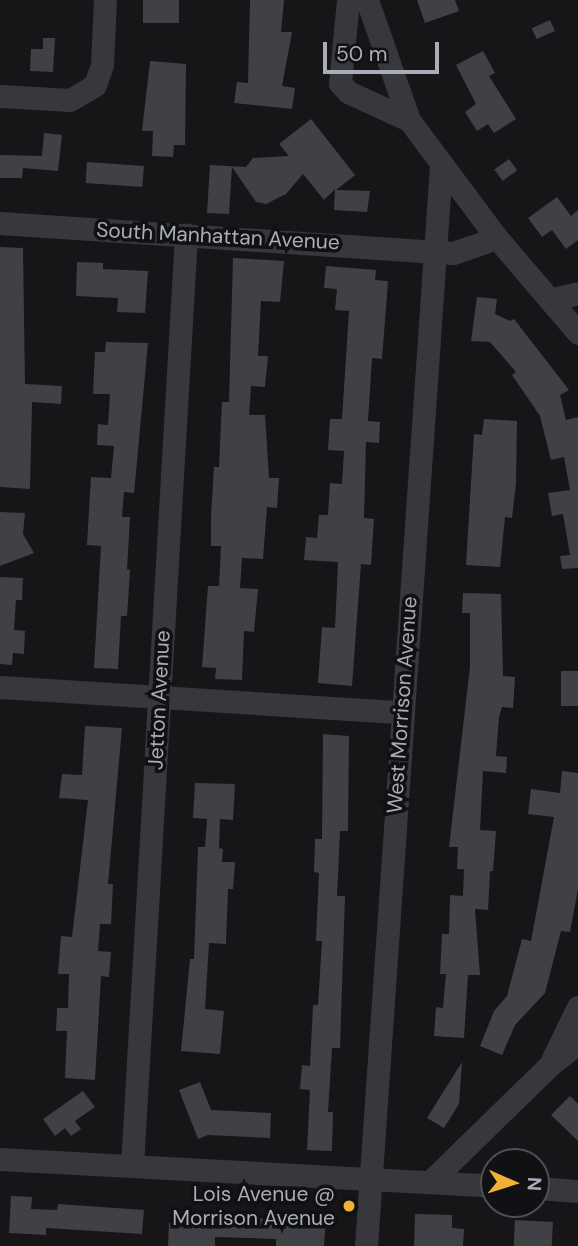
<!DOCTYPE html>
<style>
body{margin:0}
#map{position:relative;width:578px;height:1246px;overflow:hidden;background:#161618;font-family:"DM Sans",sans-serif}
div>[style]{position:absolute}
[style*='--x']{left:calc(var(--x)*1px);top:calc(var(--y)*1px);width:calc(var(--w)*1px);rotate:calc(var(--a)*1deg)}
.building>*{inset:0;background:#404145;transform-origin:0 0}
.minor>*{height:23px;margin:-11.5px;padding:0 11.5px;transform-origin:11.5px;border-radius:11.5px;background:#37383d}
.dots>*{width:19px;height:19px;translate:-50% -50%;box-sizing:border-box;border:4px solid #111113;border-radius:50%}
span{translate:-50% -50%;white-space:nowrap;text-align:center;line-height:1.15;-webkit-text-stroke:7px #111113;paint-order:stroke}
.street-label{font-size:21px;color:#a8adb8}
.poi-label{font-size:21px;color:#a8adb8}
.right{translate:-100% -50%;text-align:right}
.north{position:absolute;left:480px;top:1148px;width:70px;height:70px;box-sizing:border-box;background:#111113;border:2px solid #4d4f55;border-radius:50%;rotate:93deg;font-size:19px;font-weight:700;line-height:28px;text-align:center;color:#a8adb8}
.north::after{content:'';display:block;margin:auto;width:24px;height:32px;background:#f2b134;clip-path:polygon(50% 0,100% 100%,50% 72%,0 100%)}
.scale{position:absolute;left:323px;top:42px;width:116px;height:32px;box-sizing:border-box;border:4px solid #a8adb8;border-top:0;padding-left:9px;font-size:21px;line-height:24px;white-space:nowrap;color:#a8adb8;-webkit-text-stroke:5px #111113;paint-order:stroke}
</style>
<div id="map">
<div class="building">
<i style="left:143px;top:0;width:36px;height:23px"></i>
<i style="clip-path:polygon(250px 0,284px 0,281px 32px,292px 32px,282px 86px,295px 88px,292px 109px,234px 103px,237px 82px,248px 83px)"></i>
<i style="clip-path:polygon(417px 0,455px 0,459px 11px,425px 23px)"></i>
<i style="left:550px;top:20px;width:12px;height:20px;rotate:66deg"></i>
<i style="clip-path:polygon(43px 38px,55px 38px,53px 72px,30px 71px,31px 49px,43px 49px)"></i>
<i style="clip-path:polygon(483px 51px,495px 73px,489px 76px,516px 119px,494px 133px,488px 124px,477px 131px,465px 112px,476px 104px,456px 65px)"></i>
<i style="clip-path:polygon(150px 61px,186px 64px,185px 145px,174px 145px,173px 157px,152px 156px,153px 131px,142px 131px)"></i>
<i style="clip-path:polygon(311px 119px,355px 175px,336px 190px,370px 191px,367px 212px,334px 210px,335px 189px,324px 200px,303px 174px,286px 194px,266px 204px,256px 202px,232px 167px,229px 214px,207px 213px,210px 165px,246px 167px,253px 158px,289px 156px,279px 144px)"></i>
<i style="clip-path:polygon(44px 133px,62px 135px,58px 171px,23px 168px,22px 178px,0 178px,0 155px,42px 156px)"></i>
<i style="left:509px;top:159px;width:14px;height:18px;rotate:54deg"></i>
<i style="left:87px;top:162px;width:57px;height:21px;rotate:4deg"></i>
<i style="clip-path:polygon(557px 197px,571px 216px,578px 210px,578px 240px,566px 249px,552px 230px,542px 237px,528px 218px)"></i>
<i style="clip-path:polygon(0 247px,23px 248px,25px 384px,62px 386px,61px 404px,32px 402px,30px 489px,0 487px)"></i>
<i style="clip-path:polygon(233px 258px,284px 261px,280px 302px,261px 301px,258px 356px,268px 356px,265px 387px,251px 386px,249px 415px,265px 415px,269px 478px,279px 478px,277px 508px,267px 507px,263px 559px,242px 558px,240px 588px,258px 589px,254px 632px,244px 631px,242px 680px,215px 679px,216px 668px,202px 667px,208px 586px,219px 586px,221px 546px,211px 546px,211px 517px,214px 467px,219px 467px,222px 402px,229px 402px)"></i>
<i style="clip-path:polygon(77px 262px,103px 263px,103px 269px,148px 271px,145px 313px,117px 312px,118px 298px,76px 296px)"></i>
<i style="clip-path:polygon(326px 266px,376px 270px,375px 280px,388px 281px,382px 359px,372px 358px,368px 421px,380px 422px,379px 443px,366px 442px,364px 518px,374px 519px,371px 565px,361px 564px,352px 686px,318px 683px,322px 627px,335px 628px,338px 562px,304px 560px,306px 537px,317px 538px,319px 515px,328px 515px,330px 483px,342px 484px,344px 451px,328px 450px,330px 419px,342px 419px,349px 311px,335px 310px,337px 289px,324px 288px)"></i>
<i style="clip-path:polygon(477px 297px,497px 299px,495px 314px,510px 321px,514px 319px,569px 390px,560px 395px,566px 420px,578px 417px,578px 568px,562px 569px,560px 556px,570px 555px,563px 514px,552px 516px,548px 493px,570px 490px,564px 457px,551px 460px,540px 416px,512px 375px,516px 372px,490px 342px,471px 341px)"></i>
<i style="clip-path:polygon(106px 342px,148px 343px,134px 493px,124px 492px,122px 517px,130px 517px,127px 569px,130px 570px,127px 616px,121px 616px,118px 669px,94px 668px,101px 546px,87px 545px,91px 477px,111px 478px,114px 446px,97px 445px,98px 424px,108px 425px,110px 394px,93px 394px,95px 352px,105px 352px)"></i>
<i style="clip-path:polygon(484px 419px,517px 421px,516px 483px,512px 518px,505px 517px,500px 567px,466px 565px,474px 434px,482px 435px)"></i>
<i style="clip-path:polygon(0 512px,25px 513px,23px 534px,34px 553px,0 566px)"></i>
<i style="clip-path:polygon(0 577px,23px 578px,22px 600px,16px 600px,14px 630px,25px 631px,24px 654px,13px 653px,12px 665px,0 664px)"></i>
<i style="clip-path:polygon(463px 593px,501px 594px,503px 676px,515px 677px,513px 708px,502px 707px,499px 717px,496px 756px,507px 757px,506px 773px,483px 771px,480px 830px,496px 831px,493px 871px,490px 871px,488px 910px,475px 909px,480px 975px,468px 975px,464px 1038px,434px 1036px,436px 1007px,443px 1008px,446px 974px,440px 974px,442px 934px,449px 934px,450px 895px,463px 896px,464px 869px,457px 869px,458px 847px,449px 847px,470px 667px,470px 613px,462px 613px)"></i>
<i style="left:561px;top:671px;width:17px;height:35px"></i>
<i style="clip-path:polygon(85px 726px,122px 728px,108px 884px,113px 884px,111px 924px,100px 924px,98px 951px,111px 952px,109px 977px,101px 976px,95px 1080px,65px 1078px,67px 1031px,56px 1031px,57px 1008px,68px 1008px,69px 974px,58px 974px,61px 936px,72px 937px,88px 800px,59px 798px,62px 774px,82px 775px)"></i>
<i style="clip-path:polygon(323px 734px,349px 736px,348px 831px,340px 831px,337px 896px,345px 896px,340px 1048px,332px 1048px,328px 1112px,333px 1112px,332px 1151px,307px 1150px,310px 1090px,300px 1089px,302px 1065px,310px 1066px,313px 1005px,318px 1005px,322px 941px,316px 941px,319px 873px,314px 872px,315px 839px,322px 839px)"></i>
<i style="clip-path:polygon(562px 771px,578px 773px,578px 889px,570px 932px,561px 931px,545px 993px,515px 1025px,502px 1055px,480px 1046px,494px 1011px,507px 996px,522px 939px,531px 941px,554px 817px,528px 814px,531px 789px,560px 793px)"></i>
<i style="clip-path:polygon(195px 783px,235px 784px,233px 820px,220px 819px,219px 848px,223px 849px,222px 862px,235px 862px,233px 889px,228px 889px,226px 944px,209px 943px,205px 1009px,224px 1011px,220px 1054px,181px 1051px,190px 959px,194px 959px,198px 847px,205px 847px,207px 819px,193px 818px)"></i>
<i style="clip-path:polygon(462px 1062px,459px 1104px,444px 1128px,427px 1118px)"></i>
<i style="clip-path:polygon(200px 1082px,211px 1110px,271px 1113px,270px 1138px,208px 1135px,198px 1139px,179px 1090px)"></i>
<i style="clip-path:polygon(83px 1091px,95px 1107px,75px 1121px,81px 1129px,71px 1136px,65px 1128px,55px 1136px,43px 1119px)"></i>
<i style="clip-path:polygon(570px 1096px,578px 1104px,578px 1141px,551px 1115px)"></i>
<i style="clip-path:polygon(11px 1196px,32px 1197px,31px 1209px,57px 1210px,58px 1204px,144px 1210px,142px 1234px,46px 1228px,46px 1235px,9px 1233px)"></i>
<i style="clip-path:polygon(181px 1211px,277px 1220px,277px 1214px,326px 1216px,324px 1246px,276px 1246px,276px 1239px,215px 1237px,215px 1246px,168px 1246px,169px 1223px,180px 1223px)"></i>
<i style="clip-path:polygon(415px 1214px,452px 1215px,452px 1228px,464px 1229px,463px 1246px,414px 1246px)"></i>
<i style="left:515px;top:1220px;width:38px;height:26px;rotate:3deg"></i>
</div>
<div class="minor">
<i style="--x:348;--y:0;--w:83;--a:95.5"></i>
<i style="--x:340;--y:83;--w:12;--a:48"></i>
<i style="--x:348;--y:92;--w:67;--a:24.7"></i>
<i style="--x:367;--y:0;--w:127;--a:70.7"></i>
<i style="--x:409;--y:120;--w:147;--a:53.3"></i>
<i style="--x:497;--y:238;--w:125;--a:49.5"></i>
<i style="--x:0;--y:96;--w:70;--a:3.3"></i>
<i style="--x:70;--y:100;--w:29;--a:-31"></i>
<i style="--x:95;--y:85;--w:21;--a:-71"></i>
<i style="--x:102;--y:65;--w:65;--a:-87.4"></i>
<i style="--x:0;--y:223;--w:454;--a:3.8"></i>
<i style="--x:453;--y:253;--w:46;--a:-18.8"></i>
<i style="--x:553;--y:299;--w:26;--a:-13"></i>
<i style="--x:0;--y:687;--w:401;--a:3.6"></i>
<i style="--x:553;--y:1058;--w:57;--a:-63.9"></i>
<i style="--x:0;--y:1159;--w:495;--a:3.1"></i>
<i style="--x:132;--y:1166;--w:933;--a:-86.68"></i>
<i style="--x:430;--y:1182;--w:168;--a:-44.3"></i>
<i style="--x:550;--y:1065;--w:36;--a:-38"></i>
<i style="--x:536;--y:1188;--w:42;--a:4.1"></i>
<i style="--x:366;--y:1246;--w:1085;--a:-86.03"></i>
</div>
<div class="dots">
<i style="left:349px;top:1206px;background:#f2b134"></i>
</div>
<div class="street-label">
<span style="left:218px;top:236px;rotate:3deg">South Manhattan Avenue</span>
<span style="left:159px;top:700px;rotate:-87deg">Jetton Avenue</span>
<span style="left:402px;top:705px;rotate:-86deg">West Morrison Avenue</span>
</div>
<div class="poi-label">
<span class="right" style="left:335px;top:1206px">Lois Avenue @<br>Morrison Avenue</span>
</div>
<div class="north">N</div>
<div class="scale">50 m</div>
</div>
